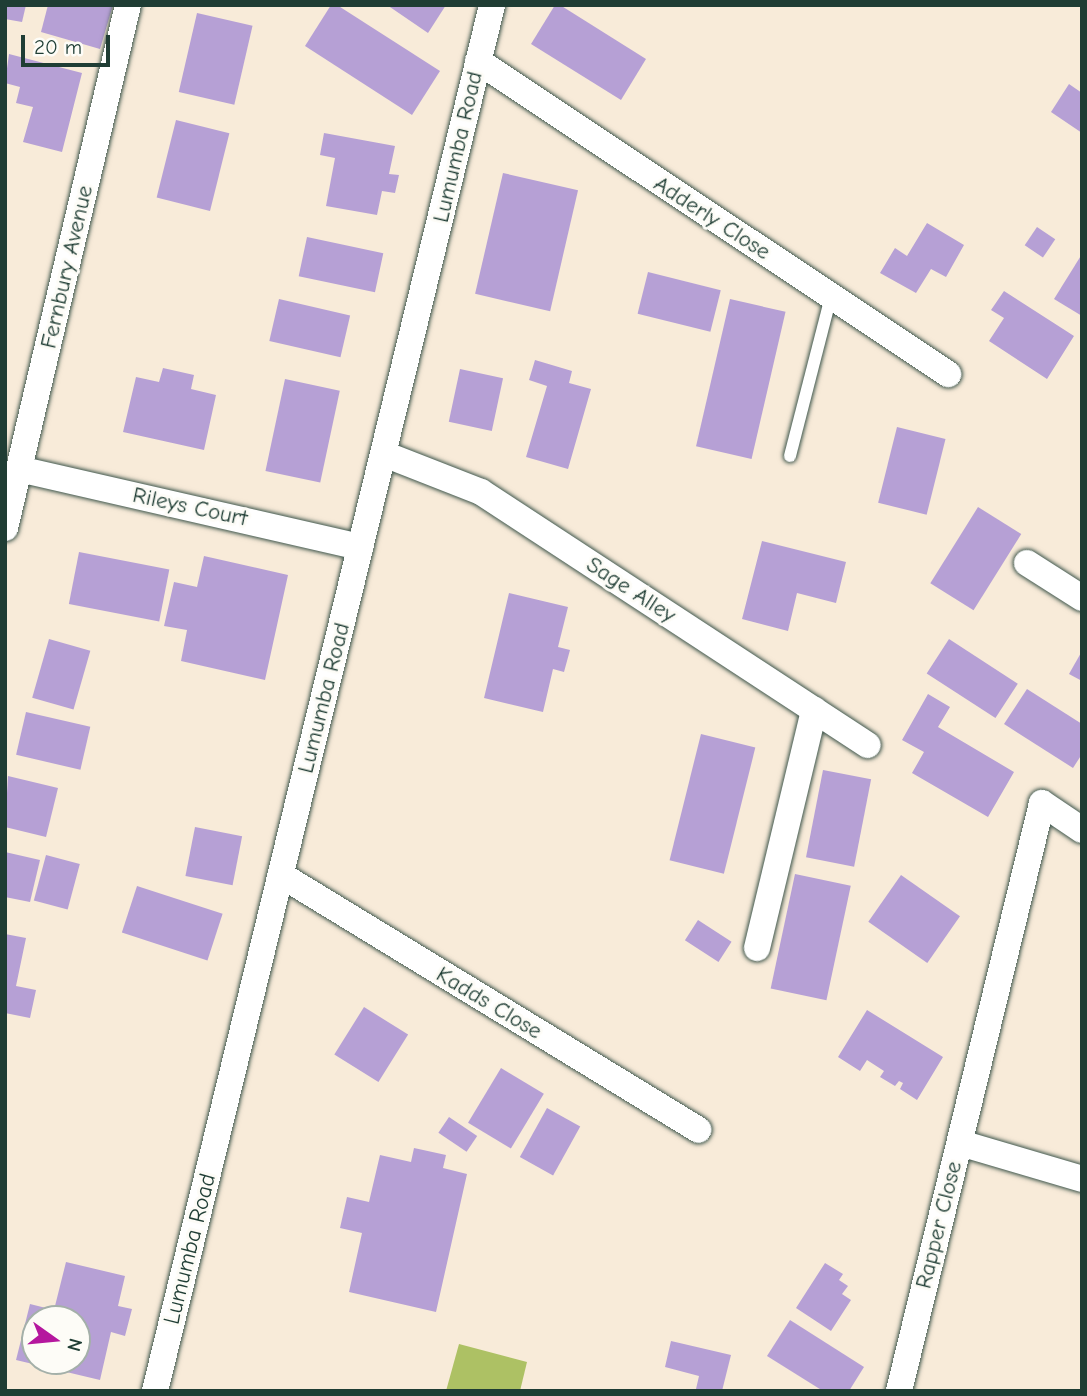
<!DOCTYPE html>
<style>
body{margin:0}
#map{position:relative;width:1087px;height:1396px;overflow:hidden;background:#f8ebd9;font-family:"Comic Neue",sans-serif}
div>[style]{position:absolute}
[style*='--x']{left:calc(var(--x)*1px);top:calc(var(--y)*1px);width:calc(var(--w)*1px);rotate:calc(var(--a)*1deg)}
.green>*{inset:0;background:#adc164}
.building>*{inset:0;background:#b6a0d5;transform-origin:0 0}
.roads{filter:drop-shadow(0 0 2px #40574d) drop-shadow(0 0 2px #40574d)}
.service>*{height:12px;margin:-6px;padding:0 6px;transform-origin:6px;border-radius:6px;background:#fff}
.minor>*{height:26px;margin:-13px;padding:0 13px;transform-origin:13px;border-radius:13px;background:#fff}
span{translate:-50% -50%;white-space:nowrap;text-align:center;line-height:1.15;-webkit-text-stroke:6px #fdfcf7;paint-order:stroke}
.street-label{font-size:23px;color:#1f3d34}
.frame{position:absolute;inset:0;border:7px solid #1f3d34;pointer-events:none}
.north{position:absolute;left:21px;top:1305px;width:70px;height:70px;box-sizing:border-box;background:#fdfcf7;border:2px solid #a4b0a9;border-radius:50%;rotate:105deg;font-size:19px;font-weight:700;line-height:28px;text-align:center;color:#1f3d34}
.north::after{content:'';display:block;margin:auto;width:24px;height:32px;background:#b5179e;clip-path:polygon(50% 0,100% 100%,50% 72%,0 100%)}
.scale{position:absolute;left:21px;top:35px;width:89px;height:32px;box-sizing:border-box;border:4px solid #1f3d34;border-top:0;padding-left:9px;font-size:21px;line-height:24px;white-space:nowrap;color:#1f3d34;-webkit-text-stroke:5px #fdfcf7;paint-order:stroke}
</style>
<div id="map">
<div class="green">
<i style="clip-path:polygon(459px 1344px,527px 1362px,520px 1391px,446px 1391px)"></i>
</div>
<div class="building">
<i style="clip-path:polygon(5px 5px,26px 5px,22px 22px,5px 19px)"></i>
<i style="clip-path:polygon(48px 5px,113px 5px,100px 49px,41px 32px)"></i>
<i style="clip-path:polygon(331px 5px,337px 5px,440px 71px,412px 115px,305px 46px)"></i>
<i style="clip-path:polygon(387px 5px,446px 5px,428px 33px)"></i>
<i style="clip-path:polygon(555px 5px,560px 5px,646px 59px,621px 100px,531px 44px)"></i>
<i style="left:197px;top:13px;width:57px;height:81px;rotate:13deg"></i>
<i style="clip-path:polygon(9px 54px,82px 73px,62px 152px,23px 142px,33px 107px,16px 103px,20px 87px,5px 83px)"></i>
<i style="clip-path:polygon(1069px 84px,1082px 93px,1082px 133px,1051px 112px)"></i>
<i style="left:176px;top:120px;width:55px;height:80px;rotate:14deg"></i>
<i style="clip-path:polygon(324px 133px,395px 146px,389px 174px,399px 175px,395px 193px,382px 191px,377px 215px,326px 206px,335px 158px,320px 155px)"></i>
<i style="left:503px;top:173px;width:77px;height:124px;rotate:13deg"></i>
<i style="clip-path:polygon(927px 223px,964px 245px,946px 277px,931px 269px,916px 293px,880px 273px,895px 248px,907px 256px)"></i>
<i style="left:1037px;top:227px;width:22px;height:22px;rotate:34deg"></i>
<i style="left:307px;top:237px;width:78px;height:40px;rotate:12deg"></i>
<i style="clip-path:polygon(1082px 254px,1082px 316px,1054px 299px)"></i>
<i style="left:648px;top:272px;width:75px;height:43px;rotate:14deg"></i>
<i style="clip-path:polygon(1004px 291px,1074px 336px,1047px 379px,989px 341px,1004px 318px,991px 310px)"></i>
<i style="left:279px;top:299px;width:73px;height:43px;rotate:13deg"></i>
<i style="left:730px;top:299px;width:57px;height:151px;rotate:13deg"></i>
<i style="clip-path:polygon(535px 360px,572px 371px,569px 383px,591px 389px,568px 469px,526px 457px,547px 386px,529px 380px)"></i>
<i style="clip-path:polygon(163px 368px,194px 375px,191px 389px,216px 395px,204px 450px,123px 432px,136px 377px,159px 382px)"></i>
<i style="left:460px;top:369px;width:44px;height:54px;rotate:12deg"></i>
<i style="left:285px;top:379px;width:56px;height:94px;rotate:12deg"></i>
<i style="left:897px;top:427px;width:50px;height:78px;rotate:14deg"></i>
<i style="left:978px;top:507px;width:51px;height:90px;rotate:32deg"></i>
<i style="clip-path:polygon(762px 541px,846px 562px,836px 603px,797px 593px,788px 631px,742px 619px)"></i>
<i style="left:79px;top:552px;width:92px;height:53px;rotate:11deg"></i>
<i style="clip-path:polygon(204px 556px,288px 575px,265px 680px,181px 661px,187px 630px,164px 626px,174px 582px,197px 587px)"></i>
<i style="clip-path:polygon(509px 593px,568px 607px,558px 647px,570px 650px,564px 672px,553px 669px,543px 712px,484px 698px)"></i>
<i style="left:49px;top:639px;width:43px;height:61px;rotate:16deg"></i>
<i style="left:949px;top:639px;width:82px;height:41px;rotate:33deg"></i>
<i style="clip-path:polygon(1082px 651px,1082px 681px,1069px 674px)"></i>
<i style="clip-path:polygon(1027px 689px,1082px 724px,1082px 754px,1073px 768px,1004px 724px)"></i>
<i style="clip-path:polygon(928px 694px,950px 707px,938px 727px,1014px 772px,988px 817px,912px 773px,924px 752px,902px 740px)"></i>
<i style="left:26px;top:712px;width:66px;height:44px;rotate:13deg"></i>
<i style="left:701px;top:734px;width:56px;height:130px;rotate:14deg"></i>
<i style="left:823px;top:770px;width:49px;height:89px;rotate:11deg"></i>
<i style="clip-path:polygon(8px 776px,58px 788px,46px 837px,5px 827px)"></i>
<i style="left:195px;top:827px;width:48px;height:50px;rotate:11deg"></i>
<i style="clip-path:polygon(5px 852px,40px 860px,30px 902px,5px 897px)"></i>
<i style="left:46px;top:855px;width:35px;height:47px;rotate:15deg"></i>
<i style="left:795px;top:874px;width:57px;height:117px;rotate:12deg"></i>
<i style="left:901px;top:875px;width:72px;height:57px;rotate:35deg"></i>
<i style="left:137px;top:886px;width:90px;height:49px;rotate:18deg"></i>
<i style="left:698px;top:920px;width:40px;height:24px;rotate:33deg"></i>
<i style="clip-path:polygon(5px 934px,26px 938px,16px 986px,36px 990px,30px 1018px,5px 1013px)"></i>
<i style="left:364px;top:1007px;width:52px;height:56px;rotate:32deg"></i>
<i style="clip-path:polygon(867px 1010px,943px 1057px,917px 1100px,900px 1089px,903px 1083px,899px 1081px,895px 1086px,880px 1077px,884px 1071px,867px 1060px,860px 1071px,838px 1057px)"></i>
<i style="left:501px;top:1068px;width:50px;height:64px;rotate:31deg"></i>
<i style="left:547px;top:1108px;width:38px;height:56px;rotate:29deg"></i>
<i style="left:449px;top:1117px;width:34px;height:19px;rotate:34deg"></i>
<i style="clip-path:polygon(414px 1148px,446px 1155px,443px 1168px,467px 1174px,436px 1312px,349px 1292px,362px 1233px,340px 1228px,347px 1197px,369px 1202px,380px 1155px,411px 1162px)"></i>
<i style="clip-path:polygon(evenodd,66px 1262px,125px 1276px,118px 1306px,132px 1309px,125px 1336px,111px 1332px,100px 1380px,16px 1360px,30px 1304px,54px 1310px,66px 1262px,35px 1319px,77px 1319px,77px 1361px,35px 1361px,35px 1319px)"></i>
<i style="clip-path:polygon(825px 1263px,843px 1274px,839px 1280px,848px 1286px,842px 1294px,851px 1300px,831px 1331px,796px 1308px)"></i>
<i style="clip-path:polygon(790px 1320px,864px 1367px,849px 1391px,823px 1391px,767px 1356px)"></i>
<i style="clip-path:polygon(671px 1341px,731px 1355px,722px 1391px,696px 1389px,699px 1376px,665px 1367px)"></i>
</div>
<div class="roads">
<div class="service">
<i style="--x:790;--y:456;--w:165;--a:-75.6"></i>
</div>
<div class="minor">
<i style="--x:478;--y:61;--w:565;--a:33.66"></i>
<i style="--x:384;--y:454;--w:104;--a:21.4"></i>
<i style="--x:481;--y:492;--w:462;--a:33.2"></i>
<i style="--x:19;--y:469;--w:350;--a:12.9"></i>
<i style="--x:5;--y:528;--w:537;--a:-76.77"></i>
<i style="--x:1027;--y:563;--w:65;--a:32.5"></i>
<i style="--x:281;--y:875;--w:489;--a:31.4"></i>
<i style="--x:757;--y:948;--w:245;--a:-76.5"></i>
<i style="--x:960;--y:1143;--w:127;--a:16.4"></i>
<i style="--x:155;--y:1391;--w:1426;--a:-76.33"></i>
<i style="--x:899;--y:1391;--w:605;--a:-76.33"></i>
<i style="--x:1042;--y:803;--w:48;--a:34"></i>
</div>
</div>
<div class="street-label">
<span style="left:458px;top:147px;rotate:-77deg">Lumumba Road</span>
<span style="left:712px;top:218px;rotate:33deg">Adderly Close</span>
<span style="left:67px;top:267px;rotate:-77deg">Fernbury Avenue</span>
<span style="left:190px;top:507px;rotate:12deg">Rileys Court</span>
<span style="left:631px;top:590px;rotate:33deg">Sage Alley</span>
<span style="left:324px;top:698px;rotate:-76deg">Lumumba Road</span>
<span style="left:489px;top:1003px;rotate:31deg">Kadds Close</span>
<span style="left:939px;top:1225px;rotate:-76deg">Rapper Close</span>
<span style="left:190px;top:1249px;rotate:-76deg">Lumumba Road</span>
</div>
<div class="frame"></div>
<div class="north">N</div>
<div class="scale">20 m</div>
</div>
